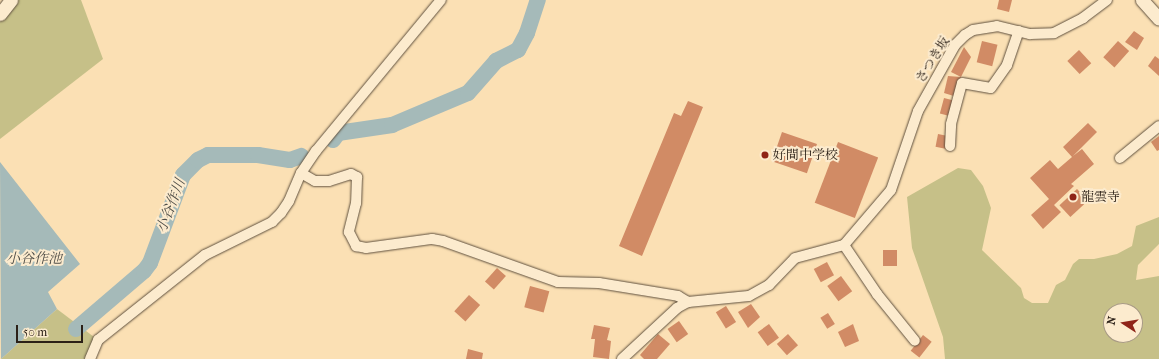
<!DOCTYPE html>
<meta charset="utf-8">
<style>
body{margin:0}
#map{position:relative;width:1159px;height:359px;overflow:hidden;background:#fbe0b4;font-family:"IM FELL French Canon","Noto Serif JP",serif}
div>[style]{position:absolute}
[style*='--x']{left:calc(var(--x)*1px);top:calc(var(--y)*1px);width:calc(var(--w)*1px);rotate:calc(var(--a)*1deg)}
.green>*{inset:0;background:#c6c088}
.water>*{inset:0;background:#a5bab9}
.river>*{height:16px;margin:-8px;padding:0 8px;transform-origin:8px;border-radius:8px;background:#a5bab9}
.building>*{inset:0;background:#d18b65;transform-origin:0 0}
.roads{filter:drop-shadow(0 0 1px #5f503e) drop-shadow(0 0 1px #5f503e)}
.minor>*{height:10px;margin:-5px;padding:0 5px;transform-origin:5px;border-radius:5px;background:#fcebce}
.tertiary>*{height:13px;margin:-6.5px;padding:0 6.5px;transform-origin:6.5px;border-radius:6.5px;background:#fcebce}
.dots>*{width:11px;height:11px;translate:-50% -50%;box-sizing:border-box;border:2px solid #fcebce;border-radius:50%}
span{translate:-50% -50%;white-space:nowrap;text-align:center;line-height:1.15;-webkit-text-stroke:4px #fcebce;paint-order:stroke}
.street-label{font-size:13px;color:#2b2017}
.poi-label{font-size:13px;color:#2b2017}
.left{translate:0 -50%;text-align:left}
.water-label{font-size:14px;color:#504e48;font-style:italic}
.north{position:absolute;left:1103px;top:303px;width:40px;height:40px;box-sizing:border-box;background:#fcebce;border:1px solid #a89a85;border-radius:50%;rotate:282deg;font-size:11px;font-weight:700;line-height:16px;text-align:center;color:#2b2017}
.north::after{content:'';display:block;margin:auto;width:14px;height:18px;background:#8f2418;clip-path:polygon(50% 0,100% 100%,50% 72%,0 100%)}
.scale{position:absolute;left:16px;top:325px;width:67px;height:18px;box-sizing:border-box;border:2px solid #2b2017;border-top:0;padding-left:5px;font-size:12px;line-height:14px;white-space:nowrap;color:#2b2017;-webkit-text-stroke:3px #fcebce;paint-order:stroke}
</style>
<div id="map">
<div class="green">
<i style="clip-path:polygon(11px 0,81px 0,103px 59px,0 139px,0 14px)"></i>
<i style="clip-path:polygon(evenodd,958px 168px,971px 170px,983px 186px,991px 208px,982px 250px,1021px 288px,1024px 298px,1032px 303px,1048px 303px,1056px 285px,1065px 280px,1073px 264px,1079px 259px,1094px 259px,1117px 254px,1132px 246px,1136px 226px,1159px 217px,1159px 244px,1138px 265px,1136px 280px,1159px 276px,1159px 359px,945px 359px,943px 337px,912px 248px,907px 197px,958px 168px,1111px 311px,1135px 311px,1135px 335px,1111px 335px,1111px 311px)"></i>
<i style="clip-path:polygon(57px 309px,98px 340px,90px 359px,1px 359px)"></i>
</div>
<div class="water">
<i style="clip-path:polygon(0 162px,80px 264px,48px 292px,57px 309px,1px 359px)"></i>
</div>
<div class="river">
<i style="--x:333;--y:140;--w:9;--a:-54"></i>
<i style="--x:338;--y:133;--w:55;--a:-8.4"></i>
<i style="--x:392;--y:125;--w:82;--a:-22.8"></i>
<i style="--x:468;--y:93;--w:43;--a:-48.8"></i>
<i style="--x:496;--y:61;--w:25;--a:-27"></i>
<i style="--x:518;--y:50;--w:19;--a:-62"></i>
<i style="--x:527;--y:33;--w:35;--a:-72"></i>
<i style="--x:76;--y:329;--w:89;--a:-40.5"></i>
<i style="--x:144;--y:271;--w:10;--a:-53"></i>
<i style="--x:150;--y:263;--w:94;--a:-69.4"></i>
<i style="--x:183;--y:175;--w:21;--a:-45"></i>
<i style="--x:198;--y:160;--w:11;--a:-27"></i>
<i style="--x:208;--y:155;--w:50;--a:0"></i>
<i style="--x:258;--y:155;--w:32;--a:9"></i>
<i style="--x:290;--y:160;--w:12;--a:-20"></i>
</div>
<div class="building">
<i style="clip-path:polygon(999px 0,1012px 0,1009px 12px,997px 9px)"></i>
<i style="clip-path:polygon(1134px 31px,1144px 38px,1137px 50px,1125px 42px)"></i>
<i style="left:982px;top:41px;width:16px;height:22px;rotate:14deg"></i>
<i style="left:1118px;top:41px;width:15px;height:22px;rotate:42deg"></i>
<i style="clip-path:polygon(964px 47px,971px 57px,961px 77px,951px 72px)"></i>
<i style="left:1079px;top:50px;width:18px;height:16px;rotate:47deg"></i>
<i style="clip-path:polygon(1155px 56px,1159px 59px,1159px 76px,1148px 66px)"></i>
<i style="clip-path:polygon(948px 76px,961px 77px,957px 97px,944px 93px)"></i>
<i style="left:944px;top:98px;width:11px;height:16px;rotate:15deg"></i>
<i style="clip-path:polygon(688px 101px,703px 107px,642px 256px,619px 246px,674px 113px,681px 116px)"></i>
<i style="clip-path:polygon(1088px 123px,1097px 132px,1073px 156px,1082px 149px,1094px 164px,1071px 184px,1074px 186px,1054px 205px,1061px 212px,1043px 229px,1031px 215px,1049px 199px,1030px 178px,1050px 160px,1058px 169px,1072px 157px,1063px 147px)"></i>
<i style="left:782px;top:132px;width:37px;height:31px;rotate:19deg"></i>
<i style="left:938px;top:134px;width:10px;height:13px;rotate:11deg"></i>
<i style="clip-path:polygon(1159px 136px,1159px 150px,1157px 151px,1151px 142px)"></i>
<i style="left:838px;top:142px;width:43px;height:65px;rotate:21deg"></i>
<i style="left:1077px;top:189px;width:16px;height:24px;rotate:47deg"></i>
<i style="left:883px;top:250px;width:14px;height:16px"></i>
<i style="left:827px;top:262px;width:15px;height:15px;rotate:62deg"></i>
<i style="left:497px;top:268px;width:12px;height:18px;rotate:42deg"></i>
<i style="left:841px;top:276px;width:19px;height:17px;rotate:54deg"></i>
<i style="left:530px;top:286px;width:20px;height:22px;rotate:15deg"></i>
<i style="left:469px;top:295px;width:15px;height:22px;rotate:42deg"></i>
<i style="clip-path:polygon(751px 304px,760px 317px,748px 328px,738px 312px)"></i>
<i style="left:726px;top:306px;width:19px;height:12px;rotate:58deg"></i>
<i style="left:828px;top:313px;width:13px;height:9px;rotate:58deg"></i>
<i style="left:679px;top:321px;width:16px;height:14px;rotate:55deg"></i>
<i style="left:769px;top:324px;width:17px;height:14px;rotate:54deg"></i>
<i style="clip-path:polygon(853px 324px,859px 341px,845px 347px,838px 332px)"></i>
<i style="clip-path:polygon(594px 325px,610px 328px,607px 340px,611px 341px,609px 359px,593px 357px,595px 339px,591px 339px)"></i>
<i style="clip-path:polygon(658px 334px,670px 344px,657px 359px,644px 359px,640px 355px)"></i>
<i style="left:788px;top:334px;width:15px;height:15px;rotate:48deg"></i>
<i style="left:923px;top:335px;width:11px;height:20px;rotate:38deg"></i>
<i style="clip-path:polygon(468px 349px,483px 353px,482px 359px,466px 359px)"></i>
</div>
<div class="roads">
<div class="minor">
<i style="--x:950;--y:146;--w:22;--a:-87"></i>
<i style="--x:951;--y:124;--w:42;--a:-75"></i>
<i style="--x:962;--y:83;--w:29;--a:10"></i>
<i style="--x:991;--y:88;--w:28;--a:-55"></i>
<i style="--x:1007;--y:65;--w:36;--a:-71"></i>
<i style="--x:1120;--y:158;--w:50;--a:-39.4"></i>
<i style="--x:301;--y:173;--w:16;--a:30"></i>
<i style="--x:315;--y:181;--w:14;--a:0"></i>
<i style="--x:329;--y:181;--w:23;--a:-18"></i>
<i style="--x:351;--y:174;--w:7;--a:27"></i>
<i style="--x:357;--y:177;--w:26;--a:92"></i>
<i style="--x:356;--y:203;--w:30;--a:104"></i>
<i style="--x:349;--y:232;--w:16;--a:63"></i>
<i style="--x:356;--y:246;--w:10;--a:11"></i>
<i style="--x:366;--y:248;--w:67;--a:-7.8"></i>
<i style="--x:432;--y:239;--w:11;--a:10"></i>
<i style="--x:443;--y:241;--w:122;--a:19.6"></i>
<i style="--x:558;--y:282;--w:41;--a:1.4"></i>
<i style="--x:599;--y:283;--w:80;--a:9.3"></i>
<i style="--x:678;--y:296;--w:12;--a:31"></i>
<i style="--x:844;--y:245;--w:59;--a:56"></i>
<i style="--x:877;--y:294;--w:60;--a:51"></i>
<i style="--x:90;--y:359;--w:21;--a:-67"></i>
<i style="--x:98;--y:340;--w:137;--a:-38.5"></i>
<i style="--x:205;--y:255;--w:75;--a:-26.2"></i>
<i style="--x:272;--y:222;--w:13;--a:-45"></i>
<i style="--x:281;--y:213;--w:14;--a:-56"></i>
<i style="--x:289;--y:201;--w:30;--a:-67"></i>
<i style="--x:301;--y:173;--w:27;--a:-56"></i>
<i style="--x:316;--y:151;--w:196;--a:-50.4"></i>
<i style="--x:622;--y:359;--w:75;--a:-42.8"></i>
<i style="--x:677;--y:308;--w:13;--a:-29"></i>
<i style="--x:688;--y:302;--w:61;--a:-5.6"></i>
<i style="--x:749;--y:296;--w:23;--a:-29"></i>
<i style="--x:769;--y:285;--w:37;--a:-46"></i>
<i style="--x:795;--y:258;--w:51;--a:-14.9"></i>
<i style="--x:844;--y:245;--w:72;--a:-49.5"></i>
<i style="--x:891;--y:190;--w:83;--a:-71.1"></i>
<i style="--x:918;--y:111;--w:76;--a:-60.7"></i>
<i style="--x:955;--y:45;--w:14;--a:-45"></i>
<i style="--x:965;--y:35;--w:9;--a:-32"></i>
<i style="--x:973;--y:30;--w:24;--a:-9"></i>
<i style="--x:997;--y:26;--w:34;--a:14"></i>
<i style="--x:1030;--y:34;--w:24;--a:-2"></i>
<i style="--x:1054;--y:33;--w:33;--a:-27"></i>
<i style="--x:1083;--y:18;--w:30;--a:-37"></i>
</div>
<div class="tertiary">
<i style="--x:1142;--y:0;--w:25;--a:48"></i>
<i style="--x:0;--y:14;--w:18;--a:-52"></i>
</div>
</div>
<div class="dots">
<i style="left:765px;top:155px;background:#8f2418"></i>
<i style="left:1073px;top:197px;background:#8f2418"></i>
</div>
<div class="street-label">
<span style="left:933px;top:60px;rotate:-58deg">さつき坂</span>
</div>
<div class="poi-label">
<span class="left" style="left:773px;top:155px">好間中学校</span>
<span class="left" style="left:1081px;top:197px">龍雲寺</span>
</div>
<div class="water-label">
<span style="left:171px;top:206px;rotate:-69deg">小谷作川</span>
<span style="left:34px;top:259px">小谷作池</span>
</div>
<div class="north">N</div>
<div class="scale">50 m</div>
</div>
